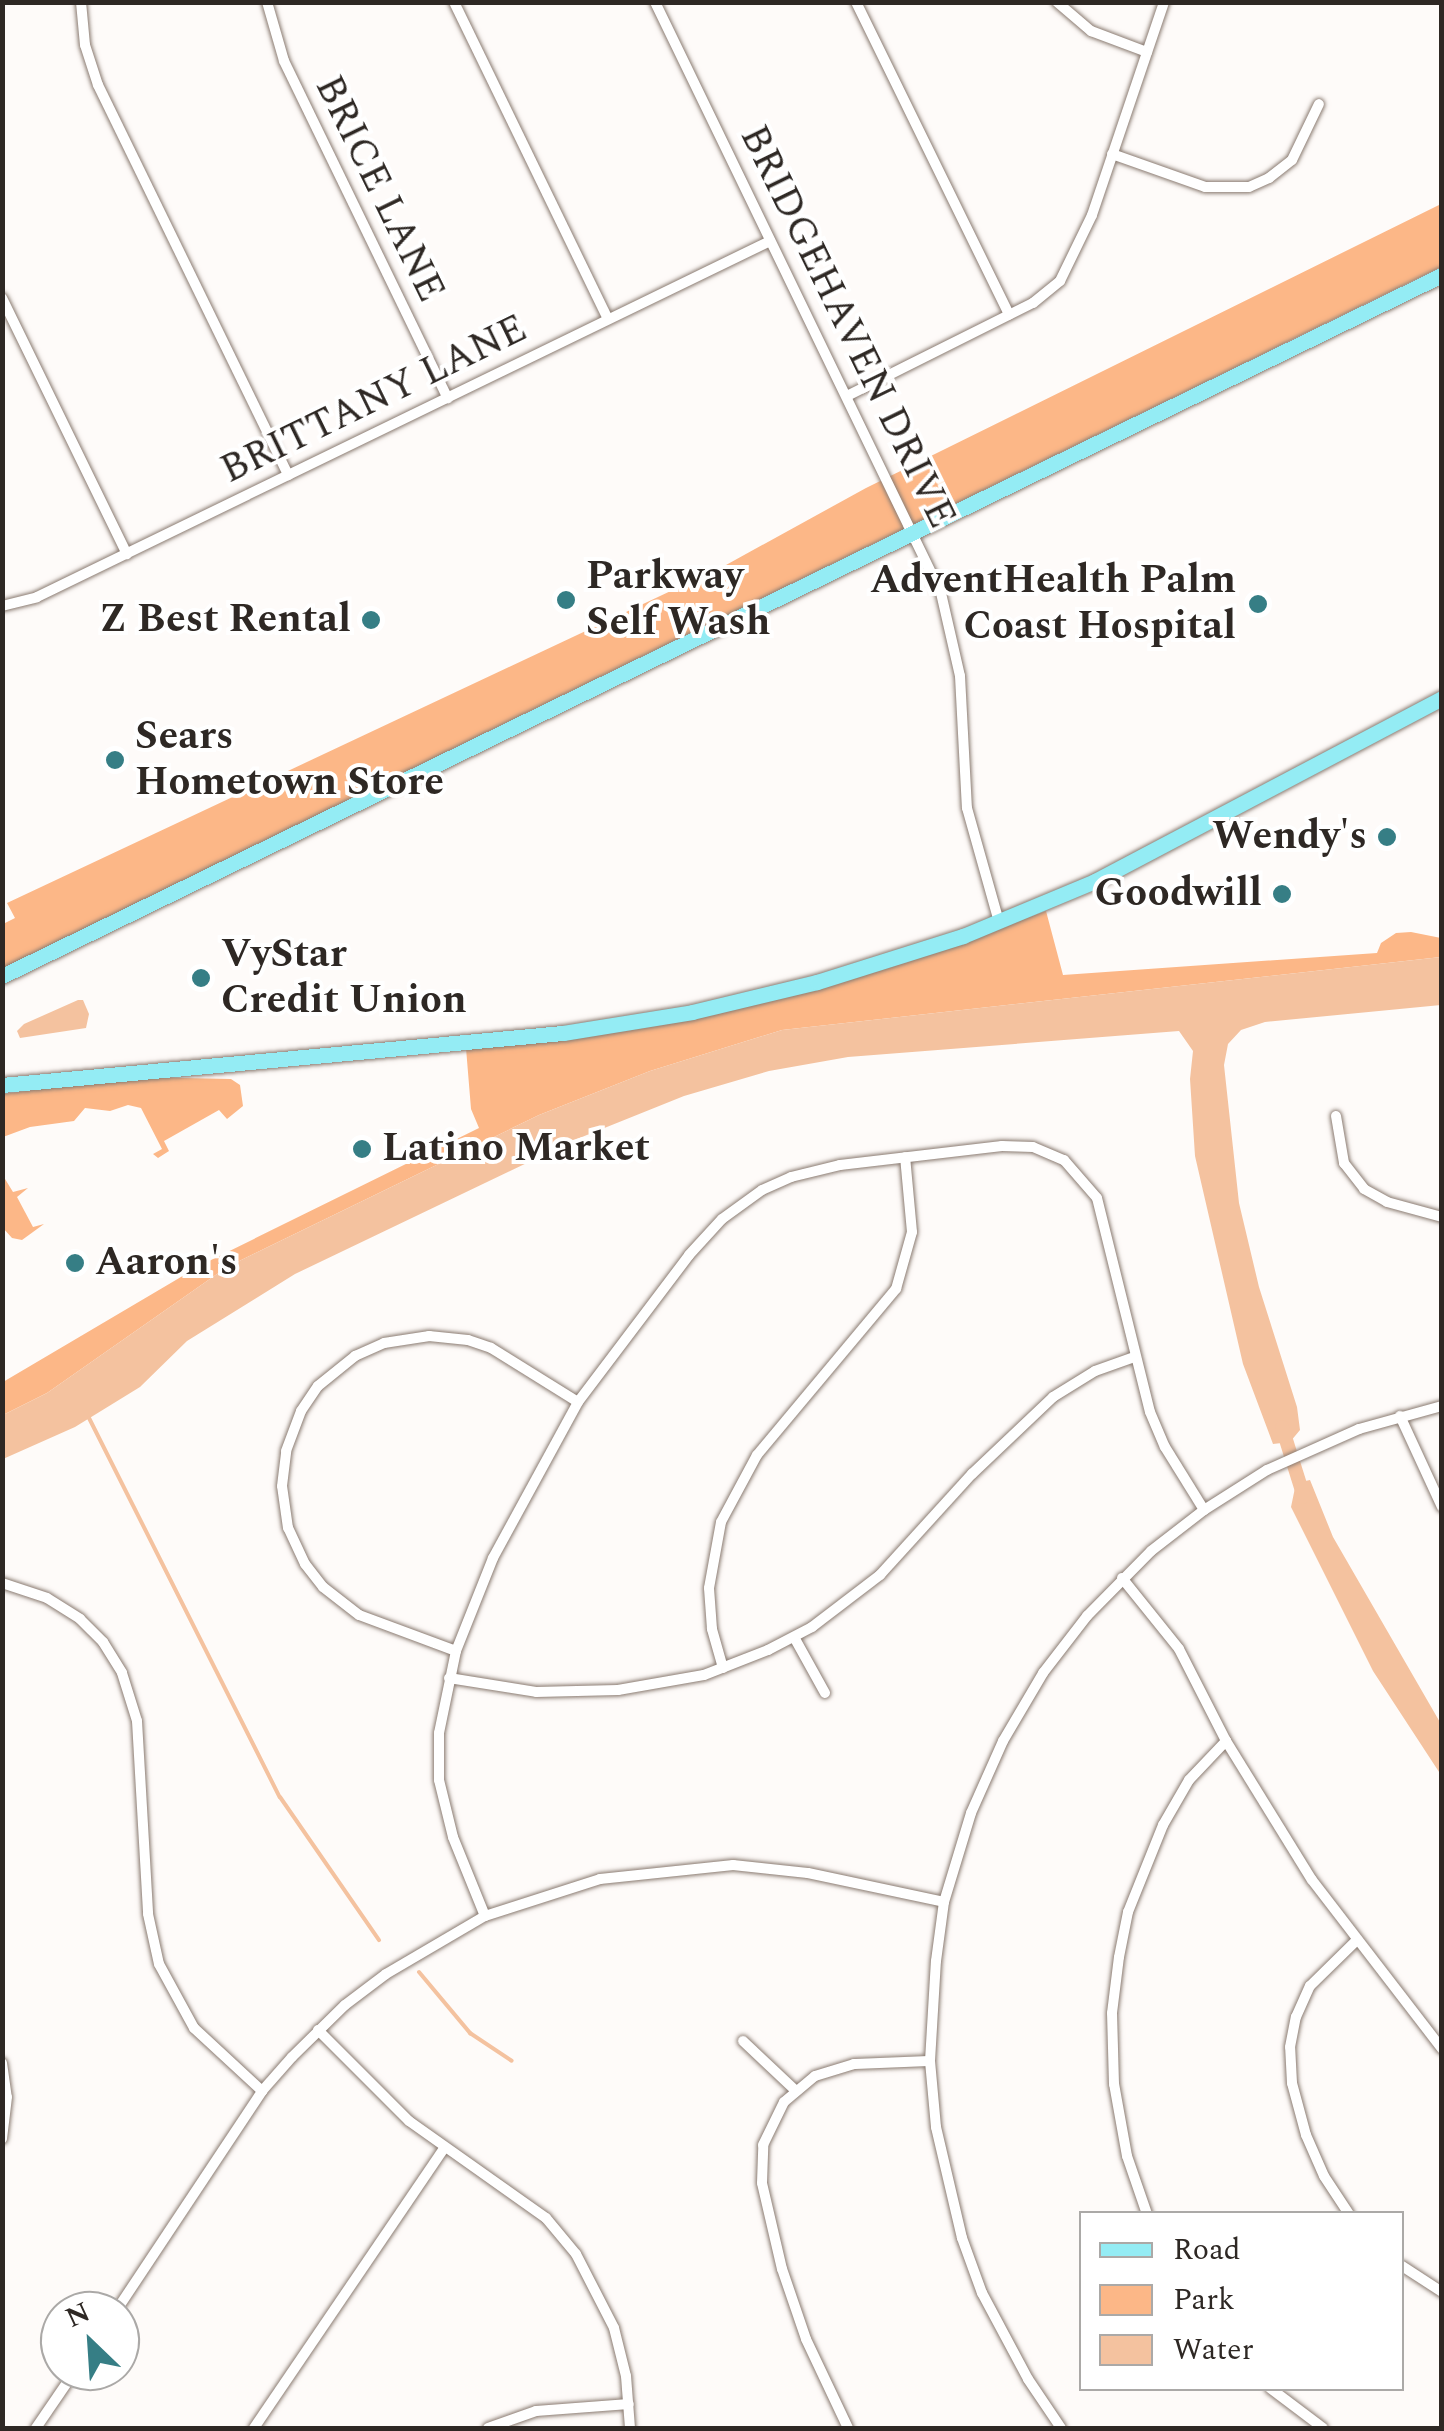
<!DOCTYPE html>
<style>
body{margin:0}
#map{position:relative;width:1444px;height:2431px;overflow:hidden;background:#fefbf9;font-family:Spectral,serif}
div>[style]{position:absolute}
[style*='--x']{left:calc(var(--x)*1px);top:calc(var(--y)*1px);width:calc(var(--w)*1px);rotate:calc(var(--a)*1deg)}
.green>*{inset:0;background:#fcb787}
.water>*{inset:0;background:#f4c29f}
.stream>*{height:4px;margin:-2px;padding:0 2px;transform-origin:2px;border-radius:2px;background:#f4c29f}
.canal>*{height:14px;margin:-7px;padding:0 7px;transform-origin:7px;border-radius:7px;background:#f4c29f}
.roads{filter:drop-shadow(0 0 2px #8a7b71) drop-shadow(0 0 2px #8a7b71)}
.minor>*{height:10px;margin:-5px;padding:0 5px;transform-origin:5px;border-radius:5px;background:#fff}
.primary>*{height:15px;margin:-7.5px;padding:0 7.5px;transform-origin:7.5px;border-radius:7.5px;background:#94ecf4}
.dots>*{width:28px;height:28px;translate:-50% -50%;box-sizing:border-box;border:5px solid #fff;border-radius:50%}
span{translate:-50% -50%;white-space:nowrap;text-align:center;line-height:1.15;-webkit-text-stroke:8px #fff;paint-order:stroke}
.street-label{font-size:40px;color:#2e2824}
.poi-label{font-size:40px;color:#2e2824;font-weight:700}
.left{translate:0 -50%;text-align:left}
.right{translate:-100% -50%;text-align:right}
.frame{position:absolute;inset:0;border:5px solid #2e2824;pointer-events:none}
.legend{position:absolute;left:1079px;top:2211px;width:325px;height:180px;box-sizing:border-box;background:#fff;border:2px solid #aba9a7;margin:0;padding:12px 18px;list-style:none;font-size:30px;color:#2e2824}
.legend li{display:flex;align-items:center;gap:20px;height:50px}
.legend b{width:50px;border:2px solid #aba9a7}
.north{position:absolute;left:40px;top:2291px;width:100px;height:100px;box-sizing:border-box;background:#fff;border:2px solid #aba9a7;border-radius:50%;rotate:335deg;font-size:28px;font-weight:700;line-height:40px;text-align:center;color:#2e2824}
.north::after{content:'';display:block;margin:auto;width:35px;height:45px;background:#367e85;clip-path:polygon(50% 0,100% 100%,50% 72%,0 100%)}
</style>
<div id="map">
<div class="green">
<i style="clip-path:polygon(1441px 204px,1441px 267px,3px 968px,3px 924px,15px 918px,7px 903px,726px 565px,866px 488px)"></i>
<i style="clip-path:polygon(1046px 911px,1063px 975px,1377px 953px,1381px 943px,1396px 933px,1411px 932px,1441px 938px,1441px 957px,782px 1030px,650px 1071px,539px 1115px,227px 1267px,47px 1393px,3px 1415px,3px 1382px,203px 1264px,479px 1128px,471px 1109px,466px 1048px,718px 1014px,908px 962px)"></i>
<i style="clip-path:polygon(134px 1077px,231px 1079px,240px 1085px,243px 1106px,227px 1119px,219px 1110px,164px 1141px,169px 1151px,158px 1158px,153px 1154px,162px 1149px,141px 1108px,128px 1105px,110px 1111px,85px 1108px,74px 1121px,30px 1127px,3px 1137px,3px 1094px)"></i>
<i style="clip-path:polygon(2px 1174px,13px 1192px,28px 1188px,17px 1197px,33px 1227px,44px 1224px,22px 1240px,12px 1238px,3px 1228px)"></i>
</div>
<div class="water">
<i style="clip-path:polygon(1441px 957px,1441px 1005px,1265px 1022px,1241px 1030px,1228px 1044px,1224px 1065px,1239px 1203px,1259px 1287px,1297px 1407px,1300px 1430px,1290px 1442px,1273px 1444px,1243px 1364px,1195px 1156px,1190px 1079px,1193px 1051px,1179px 1031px,848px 1057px,769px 1071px,684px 1096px,577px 1139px,295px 1274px,187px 1341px,140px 1387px,75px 1427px,3px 1459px,3px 1415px,47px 1393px,227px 1267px,539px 1115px,650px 1071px,782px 1030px)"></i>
<i style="clip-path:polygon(78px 1000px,83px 1000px,89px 1014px,86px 1028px,20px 1038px,17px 1031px,24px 1024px)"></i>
<i style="clip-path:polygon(1310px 1480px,1333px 1537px,1441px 1724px,1441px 1775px,1373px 1671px,1291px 1507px,1296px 1483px)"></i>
</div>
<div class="stream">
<i style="--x:89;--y:1418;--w:424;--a:63.3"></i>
<i style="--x:280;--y:1797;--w:174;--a:55.3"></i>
<i style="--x:419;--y:1972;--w:80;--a:50.1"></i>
<i style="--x:470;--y:2033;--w:50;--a:33.7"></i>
</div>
<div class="canal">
<i style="--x:1282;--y:1427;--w:73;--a:72.6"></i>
</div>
<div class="roads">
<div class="minor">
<i style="--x:81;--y:2;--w:43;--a:84.7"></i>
<i style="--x:85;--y:45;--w:42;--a:72"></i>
<i style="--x:98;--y:85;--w:434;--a:64"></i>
<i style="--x:267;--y:2;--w:61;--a:73.9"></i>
<i style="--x:284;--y:61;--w:375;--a:64.1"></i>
<i style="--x:454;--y:2;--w:352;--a:64.1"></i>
<i style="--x:655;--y:2;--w:657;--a:64.18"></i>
<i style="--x:941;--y:593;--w:85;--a:77.1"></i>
<i style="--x:960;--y:676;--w:132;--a:87"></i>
<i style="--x:967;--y:808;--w:118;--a:74.3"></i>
<i style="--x:856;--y:2;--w:348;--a:63.9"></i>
<i style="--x:1057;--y:2;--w:45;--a:40.5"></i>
<i style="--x:1091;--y:31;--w:60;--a:20.6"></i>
<i style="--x:1112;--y:154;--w:99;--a:19.5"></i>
<i style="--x:1205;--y:187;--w:44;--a:0"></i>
<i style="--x:1249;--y:187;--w:22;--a:-24"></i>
<i style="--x:1269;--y:178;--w:29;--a:-38"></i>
<i style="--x:1292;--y:160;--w:62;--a:-64.3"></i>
<i style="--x:2;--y:298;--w:285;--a:64"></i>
<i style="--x:847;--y:396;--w:208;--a:-26.6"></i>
<i style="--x:1033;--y:303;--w:35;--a:-39"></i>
<i style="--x:1060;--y:281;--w:73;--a:-64.1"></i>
<i style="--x:1092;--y:215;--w:225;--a:-71.3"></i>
<i style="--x:2;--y:606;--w:36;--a:-14"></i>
<i style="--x:37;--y:597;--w:815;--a:-25.9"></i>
<i style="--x:1336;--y:1116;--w:48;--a:80.3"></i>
<i style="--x:1344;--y:1163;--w:33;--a:52"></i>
<i style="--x:1364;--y:1189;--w:26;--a:29"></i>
<i style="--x:1387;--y:1202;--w:57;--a:15.3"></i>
<i style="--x:1400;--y:1416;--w:100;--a:65.2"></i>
<i style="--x:1122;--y:1578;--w:91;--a:51.2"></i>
<i style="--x:1179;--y:1649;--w:103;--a:62.9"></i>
<i style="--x:1226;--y:1741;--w:163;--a:58.3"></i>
<i style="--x:1312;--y:1880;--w:213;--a:52.4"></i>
<i style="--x:2;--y:1583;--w:47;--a:18.4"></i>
<i style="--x:47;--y:1598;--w:39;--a:32"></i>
<i style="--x:80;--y:1619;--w:33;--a:45"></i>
<i style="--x:103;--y:1642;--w:36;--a:58"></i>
<i style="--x:122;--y:1673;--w:50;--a:72.6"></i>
<i style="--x:137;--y:1721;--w:193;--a:86.7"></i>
<i style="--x:148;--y:1914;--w:51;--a:77.6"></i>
<i style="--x:159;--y:1964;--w:73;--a:61.3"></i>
<i style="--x:194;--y:2028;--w:93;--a:42.8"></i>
<i style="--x:794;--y:1637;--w:64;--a:61"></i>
<i style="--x:456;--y:1651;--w:103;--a:-159.6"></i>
<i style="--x:359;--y:1615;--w:46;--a:-142.1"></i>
<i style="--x:323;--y:1587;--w:29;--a:-128"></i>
<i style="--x:305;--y:1564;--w:40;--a:-115"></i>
<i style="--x:288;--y:1528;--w:42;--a:-98.1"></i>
<i style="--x:282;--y:1486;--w:35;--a:-83"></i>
<i style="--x:286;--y:1451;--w:43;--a:-69.4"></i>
<i style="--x:301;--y:1411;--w:30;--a:-56"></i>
<i style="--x:318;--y:1386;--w:48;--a:-39"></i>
<i style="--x:355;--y:1356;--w:32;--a:-24"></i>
<i style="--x:384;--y:1343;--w:46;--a:-8.8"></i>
<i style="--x:429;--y:1336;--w:39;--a:6"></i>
<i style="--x:468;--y:1340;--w:24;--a:19"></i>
<i style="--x:491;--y:1348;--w:102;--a:31.8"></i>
<i style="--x:723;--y:1668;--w:41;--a:-105.8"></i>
<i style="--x:712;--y:1629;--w:41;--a:-94.2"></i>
<i style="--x:709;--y:1588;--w:67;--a:-79.7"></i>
<i style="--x:721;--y:1522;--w:76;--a:-61.8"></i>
<i style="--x:757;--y:1455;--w:217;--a:-50.1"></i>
<i style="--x:896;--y:1289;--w:59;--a:-74.3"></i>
<i style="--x:912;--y:1232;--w:75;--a:-95.3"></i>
<i style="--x:449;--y:1678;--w:88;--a:9.1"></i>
<i style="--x:536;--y:1692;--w:82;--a:-1.4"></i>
<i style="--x:618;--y:1690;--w:87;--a:-9.9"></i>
<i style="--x:704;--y:1675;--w:69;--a:-21.3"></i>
<i style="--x:768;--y:1650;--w:50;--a:-27.6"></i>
<i style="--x:812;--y:1627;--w:86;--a:-37.4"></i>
<i style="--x:880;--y:1575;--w:137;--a:-47.7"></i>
<i style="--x:972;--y:1474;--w:112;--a:-43.5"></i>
<i style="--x:1053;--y:1397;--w:49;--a:-31.8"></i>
<i style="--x:1095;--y:1371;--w:41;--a:-19.7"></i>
<i style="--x:485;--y:1916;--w:85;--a:-112.1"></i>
<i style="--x:453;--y:1837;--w:59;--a:-103.8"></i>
<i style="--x:439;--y:1780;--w:47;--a:-90"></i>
<i style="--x:439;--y:1733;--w:84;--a:-78.3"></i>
<i style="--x:456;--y:1651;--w:100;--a:-68.3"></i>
<i style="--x:493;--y:1558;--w:178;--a:-61.4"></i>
<i style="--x:578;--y:1402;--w:184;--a:-52.9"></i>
<i style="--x:689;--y:1255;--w:49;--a:-47.5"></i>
<i style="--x:722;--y:1219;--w:49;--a:-35.9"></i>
<i style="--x:762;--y:1190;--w:32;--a:-24"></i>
<i style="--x:791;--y:1177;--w:50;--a:-13.8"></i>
<i style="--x:840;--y:1165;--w:163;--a:-6.7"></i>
<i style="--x:1002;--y:1146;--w:31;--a:2"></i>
<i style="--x:1033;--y:1147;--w:34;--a:23"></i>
<i style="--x:1064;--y:1160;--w:50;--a:49"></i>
<i style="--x:1097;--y:1198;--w:220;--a:76.1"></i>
<i style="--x:1150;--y:1412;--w:38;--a:67"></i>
<i style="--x:1165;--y:1447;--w:74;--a:58.2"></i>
<i style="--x:318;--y:2030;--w:129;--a:45"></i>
<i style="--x:409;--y:2121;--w:168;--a:35.3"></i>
<i style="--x:546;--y:2218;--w:47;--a:50.2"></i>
<i style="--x:576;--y:2254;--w:83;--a:62.8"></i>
<i style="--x:614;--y:2328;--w:49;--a:76"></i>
<i style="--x:626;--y:2376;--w:52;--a:85.6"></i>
<i style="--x:743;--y:2041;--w:71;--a:43.3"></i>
<i style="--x:2;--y:2063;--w:34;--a:82"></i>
<i style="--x:7;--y:2097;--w:42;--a:96.8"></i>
<i style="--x:1147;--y:2214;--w:61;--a:-109"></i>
<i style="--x:1127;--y:2156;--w:73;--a:-100.2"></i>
<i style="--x:1114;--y:2084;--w:71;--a:-91.6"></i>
<i style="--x:1112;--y:2013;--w:56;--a:-82.9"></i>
<i style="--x:1119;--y:1957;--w:46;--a:-78.7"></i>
<i style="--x:1128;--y:1912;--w:94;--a:-68.1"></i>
<i style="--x:1163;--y:1825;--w:52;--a:-60"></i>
<i style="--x:1189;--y:1780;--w:54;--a:-46.5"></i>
<i style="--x:1349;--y:2214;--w:45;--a:-123.3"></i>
<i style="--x:1324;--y:2176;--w:45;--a:-113.7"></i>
<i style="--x:1306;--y:2135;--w:54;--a:-105.1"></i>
<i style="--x:1292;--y:2083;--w:36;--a:-93"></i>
<i style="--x:1290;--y:2047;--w:31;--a:-79"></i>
<i style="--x:1296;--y:2017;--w:34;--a:-66"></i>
<i style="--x:1310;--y:1986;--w:63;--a:-44.4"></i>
<i style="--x:1402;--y:2266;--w:48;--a:33"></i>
<i style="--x:116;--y:2311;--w:264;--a:-56.4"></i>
<i style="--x:262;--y:2091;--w:45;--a:-48.6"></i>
<i style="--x:292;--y:2057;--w:74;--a:-44.5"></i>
<i style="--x:345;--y:2005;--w:51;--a:-37.1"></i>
<i style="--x:386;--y:1974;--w:115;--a:-30.4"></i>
<i style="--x:485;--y:1916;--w:121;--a:-17.8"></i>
<i style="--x:600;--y:1879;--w:134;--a:-6"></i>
<i style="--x:733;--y:1865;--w:75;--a:6.1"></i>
<i style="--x:808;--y:1873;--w:139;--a:12"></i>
<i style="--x:1270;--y:2388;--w:66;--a:37"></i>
<i style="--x:36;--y:2428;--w:69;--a:-55.6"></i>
<i style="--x:254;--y:2428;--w:338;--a:-55.8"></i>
<i style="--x:488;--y:2428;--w:51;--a:-19.5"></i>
<i style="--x:536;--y:2411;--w:93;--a:-4.3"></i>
<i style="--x:848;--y:2428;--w:98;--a:-115.3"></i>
<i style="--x:806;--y:2339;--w:74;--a:-108.9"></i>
<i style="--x:782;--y:2269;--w:88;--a:-103.1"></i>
<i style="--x:762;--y:2183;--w:38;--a:-88"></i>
<i style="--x:763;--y:2145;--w:48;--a:-64"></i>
<i style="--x:784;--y:2102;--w:40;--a:-40"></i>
<i style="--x:815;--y:2076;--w:41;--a:-17.1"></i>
<i style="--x:854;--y:2064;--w:76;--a:-2.3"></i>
<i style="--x:1061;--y:2428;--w:59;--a:-124"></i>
<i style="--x:1028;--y:2379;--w:98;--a:-118.1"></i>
<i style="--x:982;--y:2293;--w:59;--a:-110"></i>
<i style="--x:962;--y:2238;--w:114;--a:-103.2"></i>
<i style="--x:936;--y:2127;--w:66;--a:-95.2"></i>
<i style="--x:930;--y:2061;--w:100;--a:-86.6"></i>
<i style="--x:936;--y:1961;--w:60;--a:-82.3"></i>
<i style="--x:944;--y:1902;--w:93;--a:-73.1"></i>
<i style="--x:971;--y:1813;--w:79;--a:-66"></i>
<i style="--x:1003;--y:1741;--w:79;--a:-59.5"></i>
<i style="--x:1043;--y:1673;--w:72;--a:-52.3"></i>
<i style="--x:1087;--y:1616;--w:91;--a:-45.4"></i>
<i style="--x:1151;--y:1551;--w:67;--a:-37.7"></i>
<i style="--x:1204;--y:1510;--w:75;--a:-32.4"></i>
<i style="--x:1267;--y:1470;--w:101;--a:-24"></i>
<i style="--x:1359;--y:1429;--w:86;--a:-15.5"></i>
</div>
<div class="primary">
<i style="--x:2;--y:976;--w:1602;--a:-25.96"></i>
<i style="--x:2;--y:1085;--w:563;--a:-5.3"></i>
<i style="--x:563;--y:1033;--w:131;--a:-9.2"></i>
<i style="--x:692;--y:1012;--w:129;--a:-13.5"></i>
<i style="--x:817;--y:982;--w:153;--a:-17.5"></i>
<i style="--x:963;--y:936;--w:143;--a:-22.6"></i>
<i style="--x:1095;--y:881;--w:392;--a:-27.8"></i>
</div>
</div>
<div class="dots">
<i style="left:566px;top:600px;background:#367e85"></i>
<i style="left:1258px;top:604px;background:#367e85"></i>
<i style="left:371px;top:620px;background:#367e85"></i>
<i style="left:115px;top:760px;background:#367e85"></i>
<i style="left:1387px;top:837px;background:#367e85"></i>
<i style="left:1282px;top:894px;background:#367e85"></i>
<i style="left:201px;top:978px;background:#367e85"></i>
<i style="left:362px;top:1149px;background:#367e85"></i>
<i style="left:75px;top:1263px;background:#367e85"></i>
</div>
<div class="street-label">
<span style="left:379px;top:189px;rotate:64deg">BRICE LANE</span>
<span style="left:847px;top:327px;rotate:64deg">BRIDGEHAVEN DRIVE</span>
<span style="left:374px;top:400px;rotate:-26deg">BRITTANY LANE</span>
</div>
<div class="poi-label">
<span class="left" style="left:586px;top:600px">Parkway<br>Self Wash</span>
<span class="right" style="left:1236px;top:604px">AdventHealth Palm<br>Coast Hospital</span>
<span class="right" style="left:351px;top:620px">Z Best Rental</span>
<span class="left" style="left:135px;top:760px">Sears<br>Hometown Store</span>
<span class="right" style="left:1367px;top:837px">Wendy's</span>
<span class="right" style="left:1262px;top:894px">Goodwill</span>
<span class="left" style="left:221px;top:978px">VyStar<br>Credit Union</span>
<span class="left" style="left:382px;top:1149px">Latino Market</span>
<span class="left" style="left:95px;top:1263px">Aaron's</span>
</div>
<div class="frame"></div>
<ul class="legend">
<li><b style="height:12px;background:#94ecf4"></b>Road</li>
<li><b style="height:28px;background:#fcb787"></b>Park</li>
<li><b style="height:28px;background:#f4c29f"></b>Water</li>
</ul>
<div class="north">N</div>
</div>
